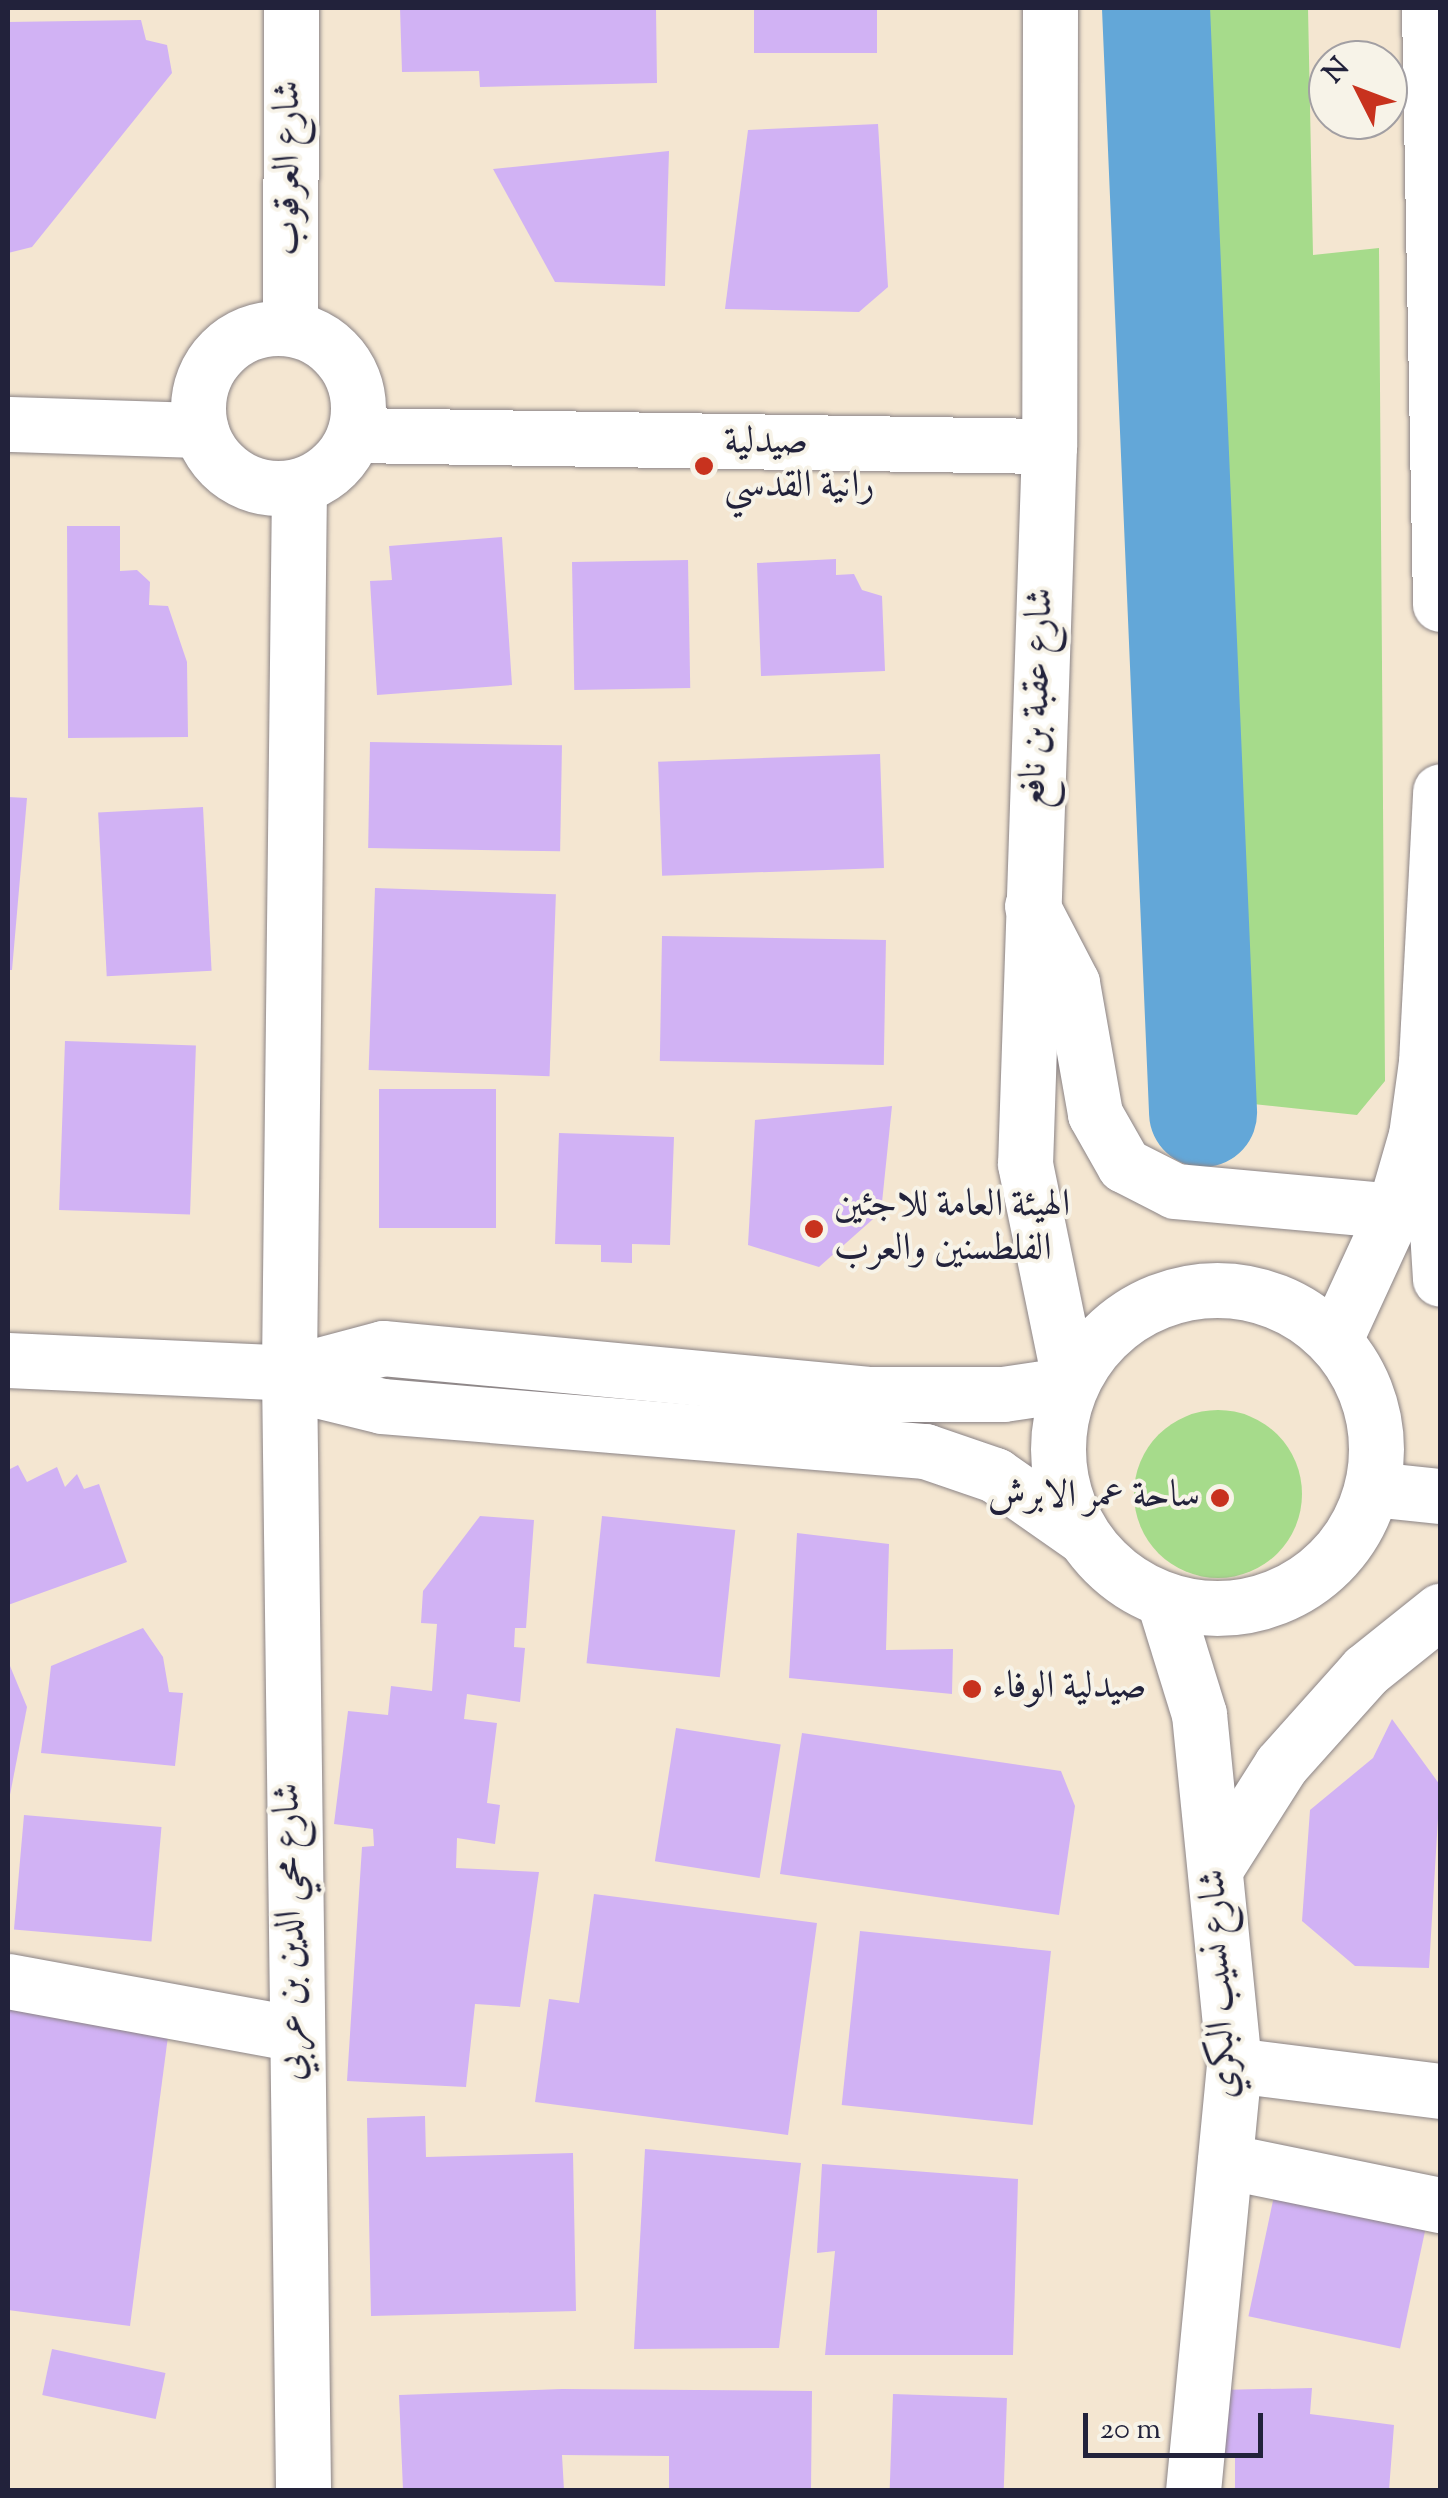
<!DOCTYPE html>
<meta charset="utf-8">
<style>
body{margin:0}
#map{position:relative;width:1448px;height:2498px;overflow:hidden;background:#f4e6d1;font-family:"Sorts Mill Goudy",Amiri,serif}
div>[style]{position:absolute}
[style*='--x']{left:calc(var(--x)*1px);top:calc(var(--y)*1px);width:calc(var(--w)*1px);rotate:calc(var(--a)*1deg)}
.green>*{inset:0;background:#a6db8b}
.round{border-radius:50%}
.river>*{height:108px;margin:-54px;padding:0 54px;transform-origin:54px;border-radius:54px;background:#63a7d8}
.building>*{inset:0;background:#d1b2f4;transform-origin:0 0}
.roads{filter:drop-shadow(0 0 2px #8b8486) drop-shadow(0 0 2px #8b8486)}
.minor>*{height:55px;margin:-27.5px;padding:0 27.5px;transform-origin:27.5px;border-radius:27.5px;background:#fff}
.minor>.ring{margin:-27.5px;padding:0;box-sizing:content-box;background:none;border:55px solid #fff;border-radius:50%}
.major>*{height:55px;margin:-27.5px;padding:0 27.5px;transform-origin:27.5px;border-radius:27.5px;background:#fff}
.major>.ring{margin:-27.5px;padding:0;box-sizing:content-box;background:none;border:55px solid #fff;border-radius:50%}
.dots>*{width:28px;height:28px;translate:-50% -50%;box-sizing:border-box;border:5px solid #f7f3e8;border-radius:50%}
span{translate:-50% -50%;white-space:nowrap;text-align:center;line-height:1.15;-webkit-text-stroke:8px #f7f3e8;paint-order:stroke}
.street-label{font-size:38px;color:#22223b}
.poi-label{font-size:38px;color:#22223b}
.left{translate:0 -50%;text-align:left}
.right{translate:-100% -50%;text-align:right}
.frame{position:absolute;inset:0;border:10px solid #22223b;pointer-events:none}
.north{position:absolute;left:1308px;top:40px;width:100px;height:100px;box-sizing:border-box;background:#f7f3e8;border:2px solid #a29fa3;border-radius:50%;rotate:312deg;font-size:28px;font-weight:700;line-height:40px;text-align:center;color:#22223b}
.north::after{content:'';display:block;margin:auto;width:35px;height:45px;background:#c8321e;clip-path:polygon(50% 0,100% 100%,50% 72%,0 100%)}
.scale{position:absolute;left:1083px;top:2413px;width:180px;height:45px;box-sizing:border-box;border:5px solid #22223b;border-top:0;padding-left:12px;font-size:30px;line-height:35px;white-space:nowrap;color:#22223b;-webkit-text-stroke:8px #f7f3e8;paint-order:stroke}
</style>
<div id="map">
<div class="green">
<i style="clip-path:polygon(1183px 8px,1308px 8px,1313px 255px,1379px 248px,1385px 1081px,1357px 1115px,1253px 1104px)"></i>
<i class="round" style="left:1134px;top:1410px;width:168px;height:168px"></i>
</div>
<div class="river">
<i style="--x:1156;--y:8;--w:1106;--a:87.56"></i>
</div>
<div class="building">
<i style="clip-path:polygon(400px 8px,656px 8px,657px 83px,480px 87px,479px 71px,402px 72px)"></i>
<i style="left:754px;top:8px;width:123px;height:45px"></i>
<i style="clip-path:polygon(141px 20px,146px 40px,167px 45px,172px 73px,32px 247px,8px 253px,8px 22px)"></i>
<i style="clip-path:polygon(878px 124px,888px 287px,859px 312px,725px 309px,748px 130px)"></i>
<i style="clip-path:polygon(669px 151px,665px 286px,555px 282px,493px 169px)"></i>
<i style="clip-path:polygon(67px 526px,120px 526px,120px 571px,137px 570px,150px 582px,149px 605px,168px 606px,187px 662px,188px 737px,68px 738px)"></i>
<i style="clip-path:polygon(502px 537px,512px 685px,377px 695px,370px 581px,392px 580px,389px 546px)"></i>
<i style="clip-path:polygon(836px 559px,836px 575px,854px 574px,862px 590px,882px 596px,885px 671px,761px 676px,757px 563px)"></i>
<i style="left:688px;top:560px;width:128px;height:116px;rotate:89deg"></i>
<i style="left:370px;top:742px;width:192px;height:106px;rotate:1deg"></i>
<i style="left:880px;top:754px;width:114px;height:222px;rotate:88deg"></i>
<i style="clip-path:polygon(8px 797px,27px 798px,12px 970px,8px 970px)"></i>
<i style="left:203px;top:807px;width:164px;height:105px;rotate:87deg"></i>
<i style="left:375px;top:888px;width:181px;height:182px;rotate:2deg"></i>
<i style="left:662px;top:936px;width:224px;height:125px;rotate:1deg"></i>
<i style="left:65px;top:1041px;width:131px;height:169px;rotate:2deg"></i>
<i style="left:379px;top:1089px;width:117px;height:139px"></i>
<i style="clip-path:polygon(892px 1106px,881px 1212px,819px 1267px,748px 1245px,755px 1120px)"></i>
<i style="clip-path:polygon(559px 1133px,674px 1137px,670px 1245px,632px 1244px,632px 1263px,601px 1262px,601px 1245px,555px 1244px)"></i>
<i style="clip-path:polygon(18px 1465px,27px 1482px,57px 1467px,65px 1487px,77px 1474px,84px 1489px,99px 1484px,127px 1562px,8px 1605px,8px 1470px)"></i>
<i style="clip-path:polygon(480px 1516px,534px 1520px,526px 1628px,515px 1628px,514px 1647px,525px 1648px,520px 1702px,467px 1694px,464px 1719px,497px 1723px,487px 1803px,500px 1805px,495px 1844px,457px 1838px,456px 1868px,539px 1872px,520px 2007px,475px 2004px,466px 2087px,347px 2081px,362px 1847px,374px 1846px,373px 1829px,334px 1824px,348px 1711px,388px 1715px,391px 1686px,432px 1691px,437px 1624px,421px 1623px,423px 1591px)"></i>
<i style="left:602px;top:1516px;width:134px;height:148px;rotate:6deg"></i>
<i style="clip-path:polygon(797px 1533px,889px 1544px,886px 1650px,953px 1649px,952px 1694px,789px 1678px)"></i>
<i style="clip-path:polygon(143px 1628px,163px 1657px,169px 1692px,183px 1693px,175px 1766px,41px 1753px,51px 1666px)"></i>
<i style="clip-path:polygon(10px 1666px,27px 1707px,9px 1800px,8px 1667px)"></i>
<i style="clip-path:polygon(1392px 1719px,1440px 1785px,1429px 1968px,1355px 1966px,1302px 1921px,1310px 1810px,1373px 1758px)"></i>
<i style="left:676px;top:1728px;width:106px;height:135px;rotate:9deg"></i>
<i style="clip-path:polygon(802px 1733px,1061px 1771px,1075px 1806px,1059px 1915px,780px 1874px)"></i>
<i style="left:24px;top:1815px;width:138px;height:115px;rotate:5deg"></i>
<i style="clip-path:polygon(594px 1894px,817px 1923px,788px 2135px,535px 2102px,549px 1999px,579px 2003px)"></i>
<i style="left:860px;top:1931px;width:192px;height:175px;rotate:6deg"></i>
<i style="clip-path:polygon(8px 2000px,170px 2021px,130px 2326px,8px 2310px)"></i>
<i style="clip-path:polygon(425px 2116px,426px 2157px,573px 2153px,576px 2311px,371px 2316px,367px 2118px)"></i>
<i style="clip-path:polygon(645px 2149px,801px 2163px,779px 2348px,634px 2349px)"></i>
<i style="clip-path:polygon(822px 2164px,1018px 2179px,1013px 2355px,825px 2355px,835px 2251px,817px 2253px)"></i>
<i style="left:1274px;top:2196px;width:155px;height:123px;rotate:12deg"></i>
<i style="left:52px;top:2349px;width:116px;height:47px;rotate:12deg"></i>
<i style="clip-path:polygon(1312px 2388px,1310px 2414px,1394px 2425px,1389px 2490px,1235px 2490px,1235px 2455px,1206px 2456px,1218px 2390px)"></i>
<i style="clip-path:polygon(562px 2389px,812px 2391px,811px 2490px,669px 2490px,669px 2456px,562px 2455px,564px 2490px,403px 2490px,399px 2395px)"></i>
<i style="left:893px;top:2394px;width:114px;height:96px;rotate:2deg"></i>
</div>
<div class="roads">
<div class="minor">
<i style="--x:290;--y:328;--w:320;--a:-89.8"></i>
<i class="ring" style="left:198px;top:328px;width:105px;height:105px"></i>
<i style="--x:8;--y:424;--w:193;--a:1.8"></i>
<i style="--x:354;--y:435;--w:695;--a:0.91"></i>
<i style="--x:299;--y:486;--w:887;--a:90.65"></i>
<i style="--x:289;--y:1373;--w:1117;--a:89.28"></i>
<i style="--x:8;--y:1360;--w:281;--a:2.6"></i>
<i style="--x:289;--y:1373;--w:97;--a:-14.9"></i>
<i style="--x:383;--y:1348;--w:485;--a:5.4"></i>
<i style="--x:866;--y:1394;--w:137;--a:0"></i>
<i style="--x:1003;--y:1394;--w:68;--a:-8.5"></i>
<i style="--x:289;--y:1373;--w:37;--a:29"></i>
<i style="--x:321;--y:1391;--w:63;--a:13.8"></i>
<i style="--x:382;--y:1406;--w:545;--a:4.74"></i>
<i style="--x:925;--y:1451;--w:74;--a:18.9"></i>
<i style="--x:995;--y:1475;--w:106;--a:35"></i>
<i style="--x:8;--y:1981;--w:289;--a:10.4"></i>
<i style="--x:1234;--y:2065;--w:208;--a:7.2"></i>
<i style="--x:1225;--y:2161;--w:219;--a:11.6"></i>
</div>
<div class="major">
<i style="--x:1050;--y:8;--w:438;--a:90.1"></i>
<i style="--x:1049;--y:446;--w:718;--a:91.91"></i>
<i style="--x:1025;--y:1164;--w:225;--a:78.4"></i>
<i style="--x:1429;--y:8;--w:596;--a:88.94"></i>
<i style="--x:1032;--y:906;--w:87;--a:62.5"></i>
<i style="--x:1072;--y:983;--w:133;--a:80"></i>
<i style="--x:1095;--y:1114;--w:59;--a:60.4"></i>
<i style="--x:1124;--y:1165;--w:57;--a:27"></i>
<i style="--x:1175;--y:1191;--w:220;--a:5.2"></i>
<i style="--x:1431;--y:1132;--w:147;--a:86.5"></i>
<i class="ring" style="left:1058px;top:1290px;width:263px;height:263px"></i>
<i style="--x:1335;--y:1339;--w:141;--a:-65.3"></i>
<i style="--x:1394;--y:1211;--w:79;--a:-73.9"></i>
<i style="--x:1416;--y:1135;--w:74;--a:-82.2"></i>
<i style="--x:1426;--y:1062;--w:271;--a:-87"></i>
<i style="--x:1373;--y:1489;--w:67;--a:6"></i>
<i style="--x:1164;--y:1601;--w:118;--a:72.8"></i>
<i style="--x:1199;--y:1714;--w:353;--a:84.3"></i>
<i style="--x:1234;--y:2065;--w:427;--a:95.5"></i>
<i style="--x:1215;--y:1869;--w:123;--a:-57.6"></i>
<i style="--x:1281;--y:1765;--w:127;--a:-48.2"></i>
<i style="--x:1366;--y:1670;--w:95;--a:-38.6"></i>
</div>
</div>
<div class="dots">
<i style="left:704px;top:466px;background:#c8321e"></i>
<i style="left:814px;top:1229px;background:#c8321e"></i>
<i style="left:1220px;top:1498px;background:#c8321e"></i>
<i style="left:972px;top:1689px;background:#c8321e"></i>
</div>
<div class="street-label">
<span style="left:290px;top:168px;rotate:-90deg">شارع العرقوب</span>
<span style="left:1039px;top:698px;rotate:-88deg">شارع عقبة بن نافع</span>
<span style="left:292px;top:1932px;rotate:-91deg">شارع محي الدين بن عربي</span>
<span style="left:1221px;top:1984px;rotate:-93deg">شارع نسيب البكري</span>
</div>
<div class="poi-label">
<span class="left" style="left:724px;top:466px">صيدلية<br>رانية القدسي</span>
<span class="left" style="left:834px;top:1229px">الهيئة العامة للاجئين<br>الفلطسنين والعرب</span>
<span class="right" style="left:1200px;top:1498px">ساحة عمر الابرش</span>
<span class="left" style="left:992px;top:1689px">صيدلية الوفاء</span>
</div>
<div class="frame"></div>
<div class="north">N</div>
<div class="scale">20 m</div>
</div>
